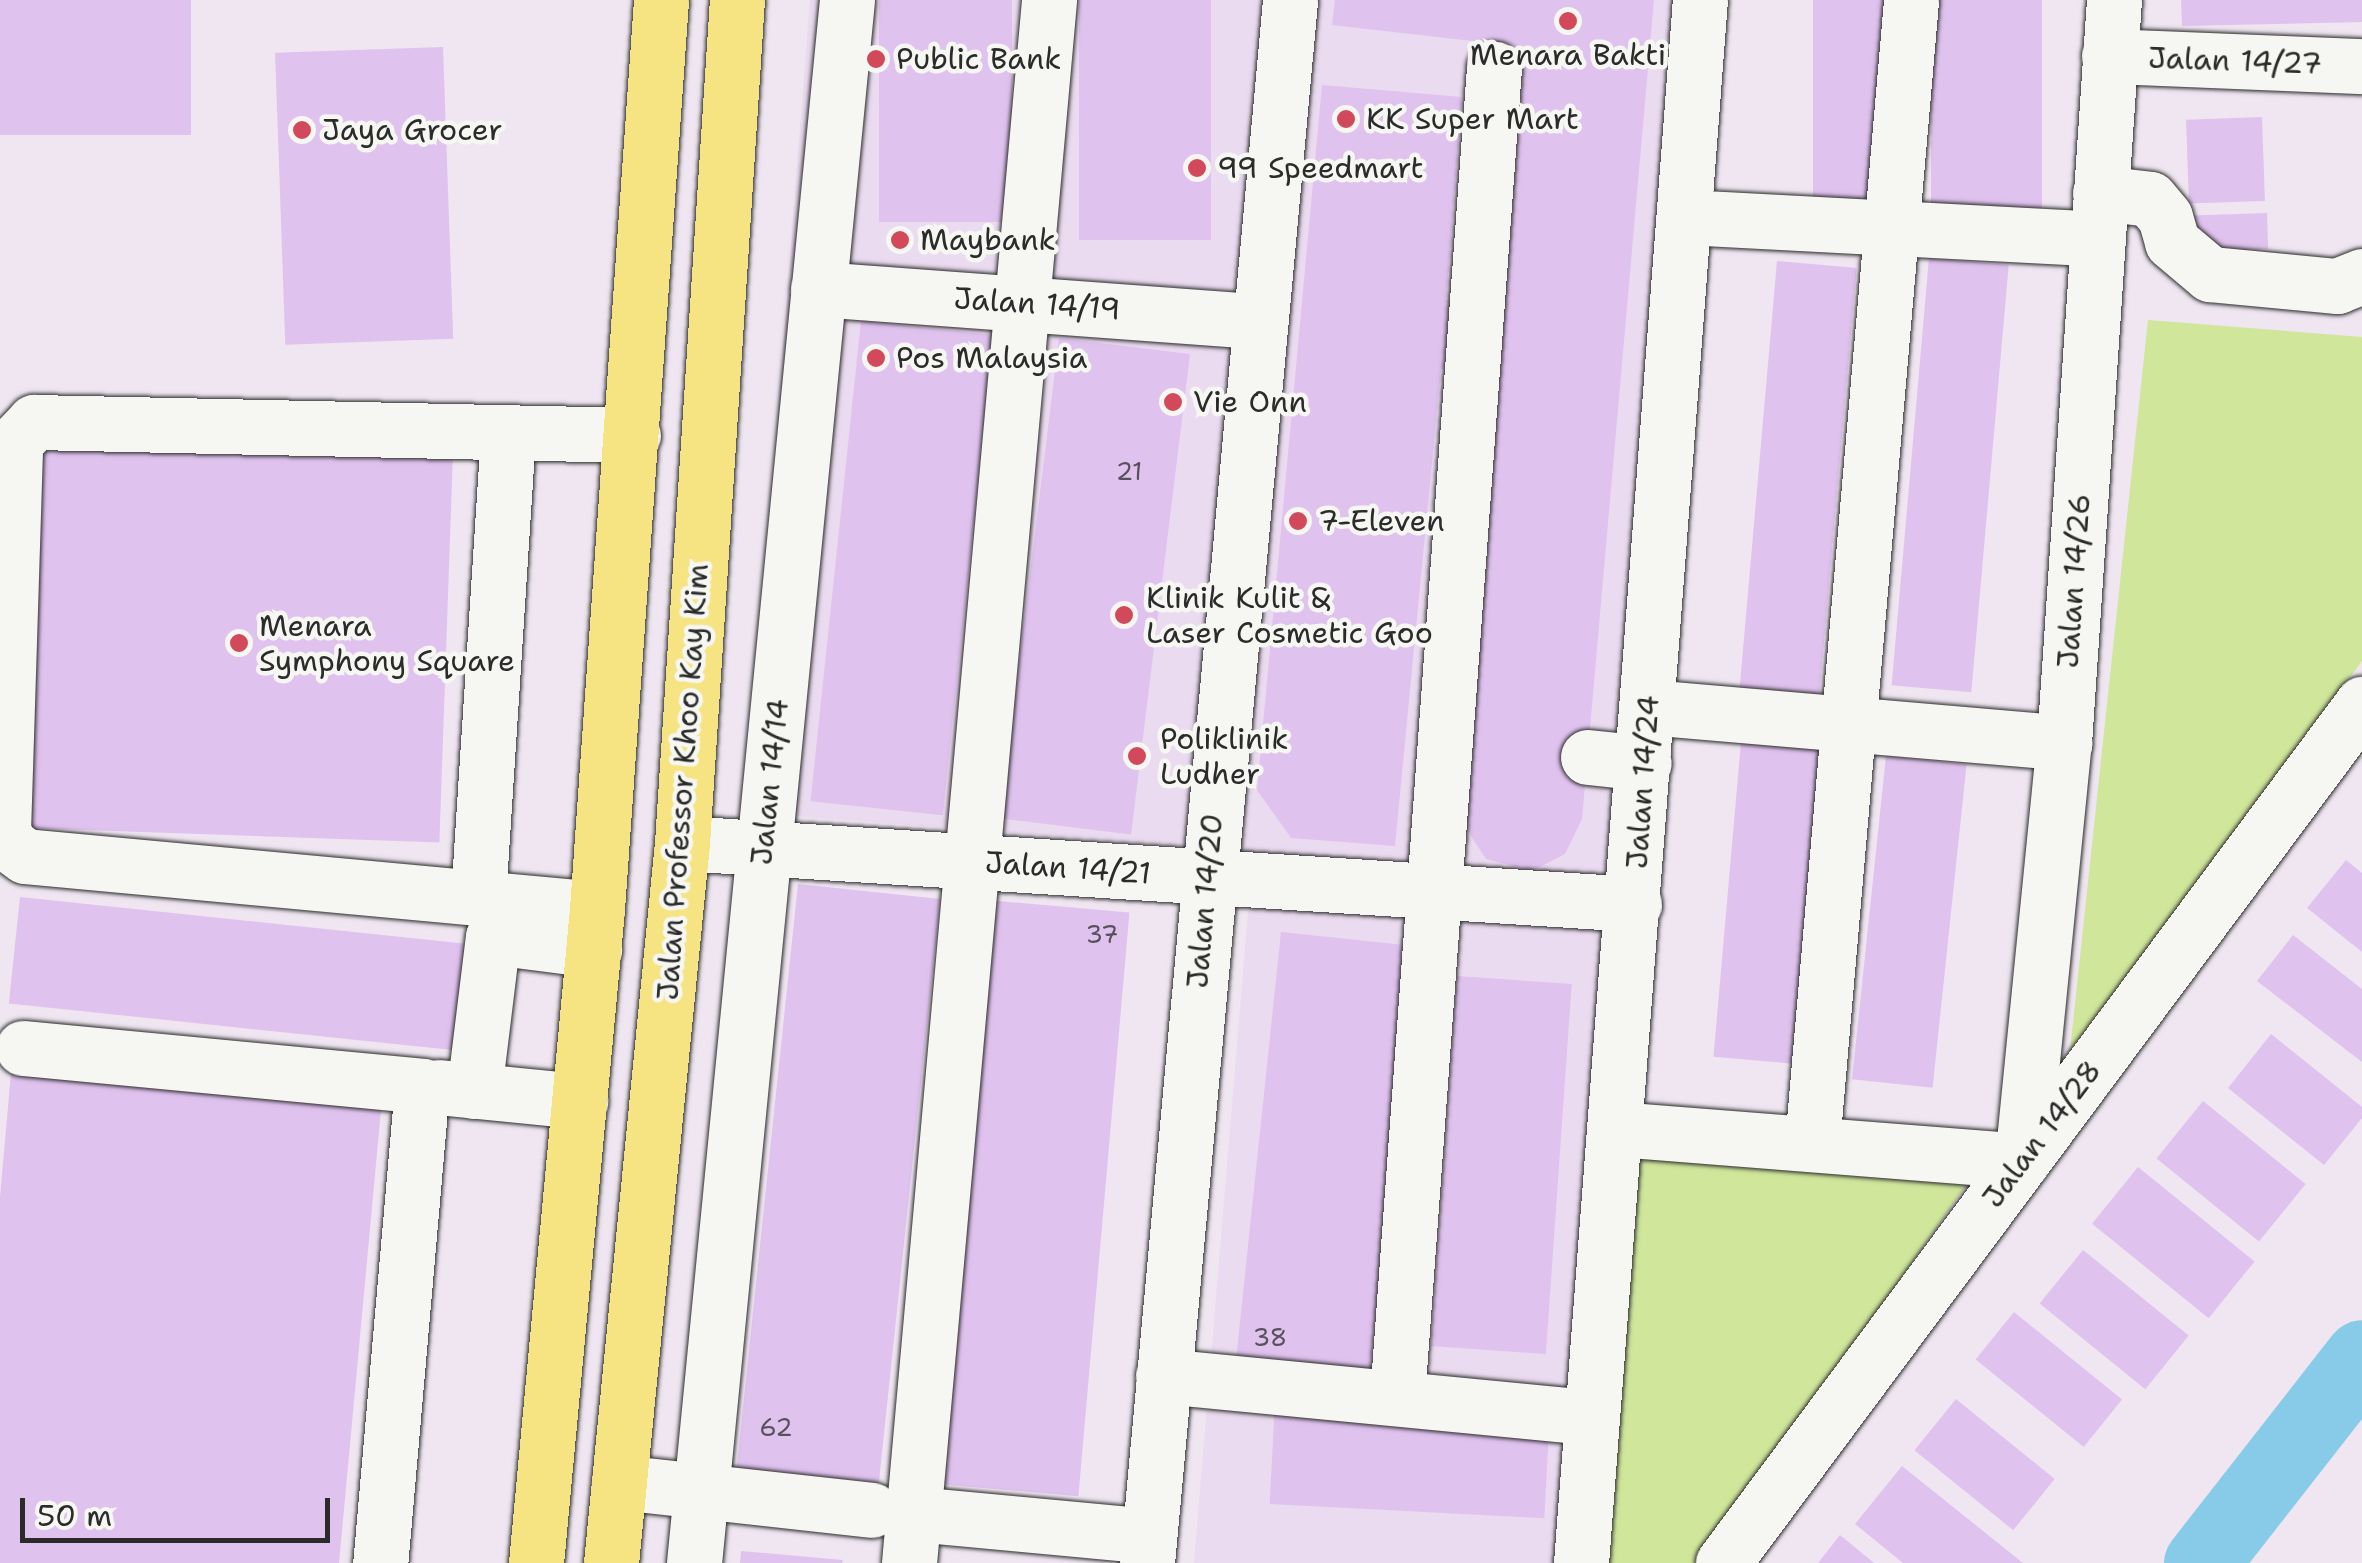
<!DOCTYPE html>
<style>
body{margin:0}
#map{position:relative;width:2362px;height:1563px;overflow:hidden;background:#efe6f1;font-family:"Shantell Sans",sans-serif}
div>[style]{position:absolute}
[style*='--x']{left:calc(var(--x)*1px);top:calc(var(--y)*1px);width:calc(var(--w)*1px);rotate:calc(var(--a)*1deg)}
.built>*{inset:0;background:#eadbf0}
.green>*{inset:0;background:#cfe69b}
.river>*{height:75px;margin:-37.5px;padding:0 37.5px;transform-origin:37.5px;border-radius:37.5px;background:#87cbe8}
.building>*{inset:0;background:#e0c2ef;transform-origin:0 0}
.roads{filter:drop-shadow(0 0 2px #2b2b2b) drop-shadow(0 0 2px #2b2b2b)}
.minor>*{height:55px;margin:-27.5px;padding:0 27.5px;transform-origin:27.5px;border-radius:27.5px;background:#f6f6f2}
.major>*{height:55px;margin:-27.5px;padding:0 27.5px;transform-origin:27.5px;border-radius:27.5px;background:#f6e381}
.dots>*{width:28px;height:28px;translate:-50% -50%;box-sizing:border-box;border:5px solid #f6f6f2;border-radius:50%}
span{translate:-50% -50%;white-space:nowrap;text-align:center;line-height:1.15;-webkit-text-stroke:9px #f6f6f2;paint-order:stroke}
.number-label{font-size:25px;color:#58515c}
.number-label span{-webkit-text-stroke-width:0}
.poi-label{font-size:30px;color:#2b2b2b}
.left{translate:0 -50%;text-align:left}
.street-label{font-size:30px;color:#2b2b2b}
.scale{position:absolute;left:20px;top:1498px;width:310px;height:45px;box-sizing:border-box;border:5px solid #2b2b2b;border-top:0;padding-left:12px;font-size:30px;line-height:35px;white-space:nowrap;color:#2b2b2b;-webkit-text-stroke:8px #f6f6f2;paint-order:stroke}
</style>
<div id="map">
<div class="built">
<i style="clip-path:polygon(810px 0,1686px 0,1559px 1563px,1194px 1563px,1253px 852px,747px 812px)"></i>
</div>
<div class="green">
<i style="clip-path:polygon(2148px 320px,2362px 337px,2362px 661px,2069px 1060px)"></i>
<i style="clip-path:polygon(1633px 1150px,1970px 1180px,1701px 1563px,1600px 1563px)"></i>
</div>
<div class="river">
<i style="--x:2201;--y:1563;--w:261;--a:-52"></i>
</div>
<div class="building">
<i style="left:0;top:0;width:191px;height:135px"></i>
<i style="left:879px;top:0;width:133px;height:222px"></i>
<i style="left:1079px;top:0;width:132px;height:240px"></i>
<i style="clip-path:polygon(1335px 0,1654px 0,1582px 819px,1565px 854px,1532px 871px,1486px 859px,1465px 827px,1498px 376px,1441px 369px,1395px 846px,1291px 838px,1257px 790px,1322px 85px,1462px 97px,1446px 300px,1504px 305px,1525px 47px,1332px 25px)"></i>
<i style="left:1813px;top:0;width:82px;height:199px"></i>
<i style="left:1931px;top:0;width:111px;height:208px"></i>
<i style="clip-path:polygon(2181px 0,2362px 0,2362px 22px,2182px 26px)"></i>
<i style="left:443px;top:47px;width:292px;height:168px;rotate:88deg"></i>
<i style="left:2262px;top:117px;width:84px;height:76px;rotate:88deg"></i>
<i style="left:2267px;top:213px;width:36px;height:75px;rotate:88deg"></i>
<i style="left:1929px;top:258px;width:80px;height:429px;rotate:5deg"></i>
<i style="left:1777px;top:261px;width:80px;height:429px;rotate:5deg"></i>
<i style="left:861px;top:321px;width:133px;height:483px;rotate:6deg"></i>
<i style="left:1059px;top:338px;width:132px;height:484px;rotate:7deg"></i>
<i style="left:34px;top:445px;width:419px;height:383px;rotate:2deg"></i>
<i style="left:1741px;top:742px;width:80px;height:316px;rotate:5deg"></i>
<i style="left:1886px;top:756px;width:81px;height:325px;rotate:6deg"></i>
<i style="clip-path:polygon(2346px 860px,2362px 873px,2362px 952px,2307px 908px)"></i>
<i style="left:798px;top:884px;width:143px;height:587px;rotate:6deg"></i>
<i style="left:20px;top:897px;width:453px;height:107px;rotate:6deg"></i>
<i style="left:986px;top:900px;width:144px;height:586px;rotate:5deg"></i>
<i style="left:1281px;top:932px;width:134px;height:426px;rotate:6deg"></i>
<i style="clip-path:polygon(2293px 935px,2362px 989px,2362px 1062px,2257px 981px)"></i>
<i style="left:1457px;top:976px;width:115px;height:371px;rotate:4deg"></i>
<i style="clip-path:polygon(2271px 1034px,2362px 1107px,2362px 1118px,2324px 1165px,2228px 1088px)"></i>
<i style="clip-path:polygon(11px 1073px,381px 1110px,339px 1563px,0 1563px,0 1197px)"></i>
<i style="left:2203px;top:1101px;width:132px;height:74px;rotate:39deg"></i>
<i style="left:2138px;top:1167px;width:150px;height:73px;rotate:39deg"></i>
<i style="left:2083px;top:1250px;width:136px;height:69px;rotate:39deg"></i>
<i style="left:2014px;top:1312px;width:139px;height:61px;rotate:39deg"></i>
<i style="left:1956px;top:1399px;width:127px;height:66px;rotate:39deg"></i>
<i style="left:1275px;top:1402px;width:275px;height:102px;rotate:3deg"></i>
<i style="clip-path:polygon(1902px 1466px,2023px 1563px,1903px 1563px,1855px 1524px)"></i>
<i style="clip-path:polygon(1840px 1535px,1874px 1563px,1818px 1563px)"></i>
<i style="clip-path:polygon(741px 1551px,843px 1560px,842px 1563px,740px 1563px)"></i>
</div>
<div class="roads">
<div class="minor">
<i style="--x:2109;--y:56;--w:253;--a:2.3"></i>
<i style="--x:2100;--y:193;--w:50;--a:6.8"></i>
<i style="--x:2150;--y:199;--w:23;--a:50"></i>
<i style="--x:2165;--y:217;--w:26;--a:74"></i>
<i style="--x:2172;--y:242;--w:50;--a:40.1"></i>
<i style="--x:2210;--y:274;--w:128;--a:5.4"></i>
<i style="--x:2337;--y:286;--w:27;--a:-22"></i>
<i style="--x:1684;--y:217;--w:414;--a:3"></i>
<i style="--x:818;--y:289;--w:439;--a:4.2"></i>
<i style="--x:1648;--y:707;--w:418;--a:4.9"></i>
<i style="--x:1588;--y:757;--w:56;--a:6.1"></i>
<i style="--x:682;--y:843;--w:954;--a:3.67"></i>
<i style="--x:478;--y:898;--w:467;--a:-86.3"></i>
<i style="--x:597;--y:909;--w:574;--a:-174.71"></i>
<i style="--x:25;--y:856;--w:17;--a:-144"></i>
<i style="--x:11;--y:846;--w:16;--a:-120"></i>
<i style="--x:3;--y:832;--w:390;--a:-88.2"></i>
<i style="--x:15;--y:442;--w:28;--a:-46"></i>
<i style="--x:34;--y:422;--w:599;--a:1.24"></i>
<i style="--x:23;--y:1048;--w:401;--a:5.4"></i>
<i style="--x:422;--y:1086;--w:479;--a:95"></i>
<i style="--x:439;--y:1087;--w:142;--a:5.7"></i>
<i style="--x:474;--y:1091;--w:155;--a:-83"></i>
<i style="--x:493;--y:937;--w:102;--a:7.3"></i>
<i style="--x:1617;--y:1129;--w:406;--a:4.5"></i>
<i style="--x:2022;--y:1161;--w:420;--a:-84.3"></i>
<i style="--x:2064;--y:743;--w:745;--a:-86.15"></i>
<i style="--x:1812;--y:1144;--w:1148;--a:-85.05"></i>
<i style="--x:1163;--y:1376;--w:429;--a:5.5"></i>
<i style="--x:1397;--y:1398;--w:1333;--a:-85.83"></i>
<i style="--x:619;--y:1482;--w:254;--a:6.3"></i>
<i style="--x:914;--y:1514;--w:236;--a:5.3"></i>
<i style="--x:694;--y:1563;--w:1570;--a:-84.41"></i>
<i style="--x:909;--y:1563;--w:1569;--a:-84.88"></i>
<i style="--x:1147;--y:1563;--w:1570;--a:-84.77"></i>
<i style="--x:1581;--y:1563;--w:1568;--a:-85.65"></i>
<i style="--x:1723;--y:1563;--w:1071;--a:-53.35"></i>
</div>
<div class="major">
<i style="--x:536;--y:1563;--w:657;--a:-84.67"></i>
<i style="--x:597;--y:909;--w:911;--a:-85.97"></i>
<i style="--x:611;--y:1563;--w:723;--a:-84.37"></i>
<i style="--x:682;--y:843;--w:845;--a:-86.27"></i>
</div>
</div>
<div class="dots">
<i style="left:1568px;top:21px;background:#d1495b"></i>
<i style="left:876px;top:59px;background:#d1495b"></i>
<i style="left:1346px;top:119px;background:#d1495b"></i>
<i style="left:302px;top:130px;background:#d1495b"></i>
<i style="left:1197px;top:168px;background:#d1495b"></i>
<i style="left:900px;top:240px;background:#d1495b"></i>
<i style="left:876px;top:358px;background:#d1495b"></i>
<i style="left:1173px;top:402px;background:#d1495b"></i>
<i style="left:1298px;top:521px;background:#d1495b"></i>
<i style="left:1124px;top:615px;background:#d1495b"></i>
<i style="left:239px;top:643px;background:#d1495b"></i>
<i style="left:1137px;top:756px;background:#d1495b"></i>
</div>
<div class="number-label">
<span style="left:1129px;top:471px">21</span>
<span style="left:1102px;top:934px">37</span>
<span style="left:1270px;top:1337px">38</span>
<span style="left:776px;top:1427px">62</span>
</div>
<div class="poi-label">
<span style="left:1568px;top:55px">Menara Bakti</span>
<span class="left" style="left:896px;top:59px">Public Bank</span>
<span class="left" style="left:1366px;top:119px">KK Super Mart</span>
<span class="left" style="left:322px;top:130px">Jaya Grocer</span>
<span class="left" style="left:1217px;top:168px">99 Speedmart</span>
<span class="left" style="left:920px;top:240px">Maybank</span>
<span class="left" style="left:896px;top:358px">Pos Malaysia</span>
<span class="left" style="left:1193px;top:402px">Vie Onn</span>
<span class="left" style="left:1318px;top:521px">7-Eleven</span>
<span class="left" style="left:1146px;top:615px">Klinik Kulit &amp;<br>Laser Cosmetic Goo</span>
<span class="left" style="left:259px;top:643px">Menara<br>Symphony Square</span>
<span class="left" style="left:1160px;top:756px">Poliklinik<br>Ludher</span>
</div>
<div class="street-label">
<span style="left:2235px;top:61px;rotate:2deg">Jalan 14/27</span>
<span style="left:1037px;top:304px;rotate:4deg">Jalan 14/19</span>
<span style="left:2074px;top:581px;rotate:-86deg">Jalan 14/26</span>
<span style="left:683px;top:782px;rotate:-86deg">Jalan Professor Khoo Kay Kim</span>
<span style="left:770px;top:782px;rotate:-84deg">Jalan 14/14</span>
<span style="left:1643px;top:782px;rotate:-86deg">Jalan 14/24</span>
<span style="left:1068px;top:868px;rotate:4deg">Jalan 14/21</span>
<span style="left:1205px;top:901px;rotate:-85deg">Jalan 14/20</span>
<span style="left:2042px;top:1134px;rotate:-53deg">Jalan 14/28</span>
</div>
<div class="scale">50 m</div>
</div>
